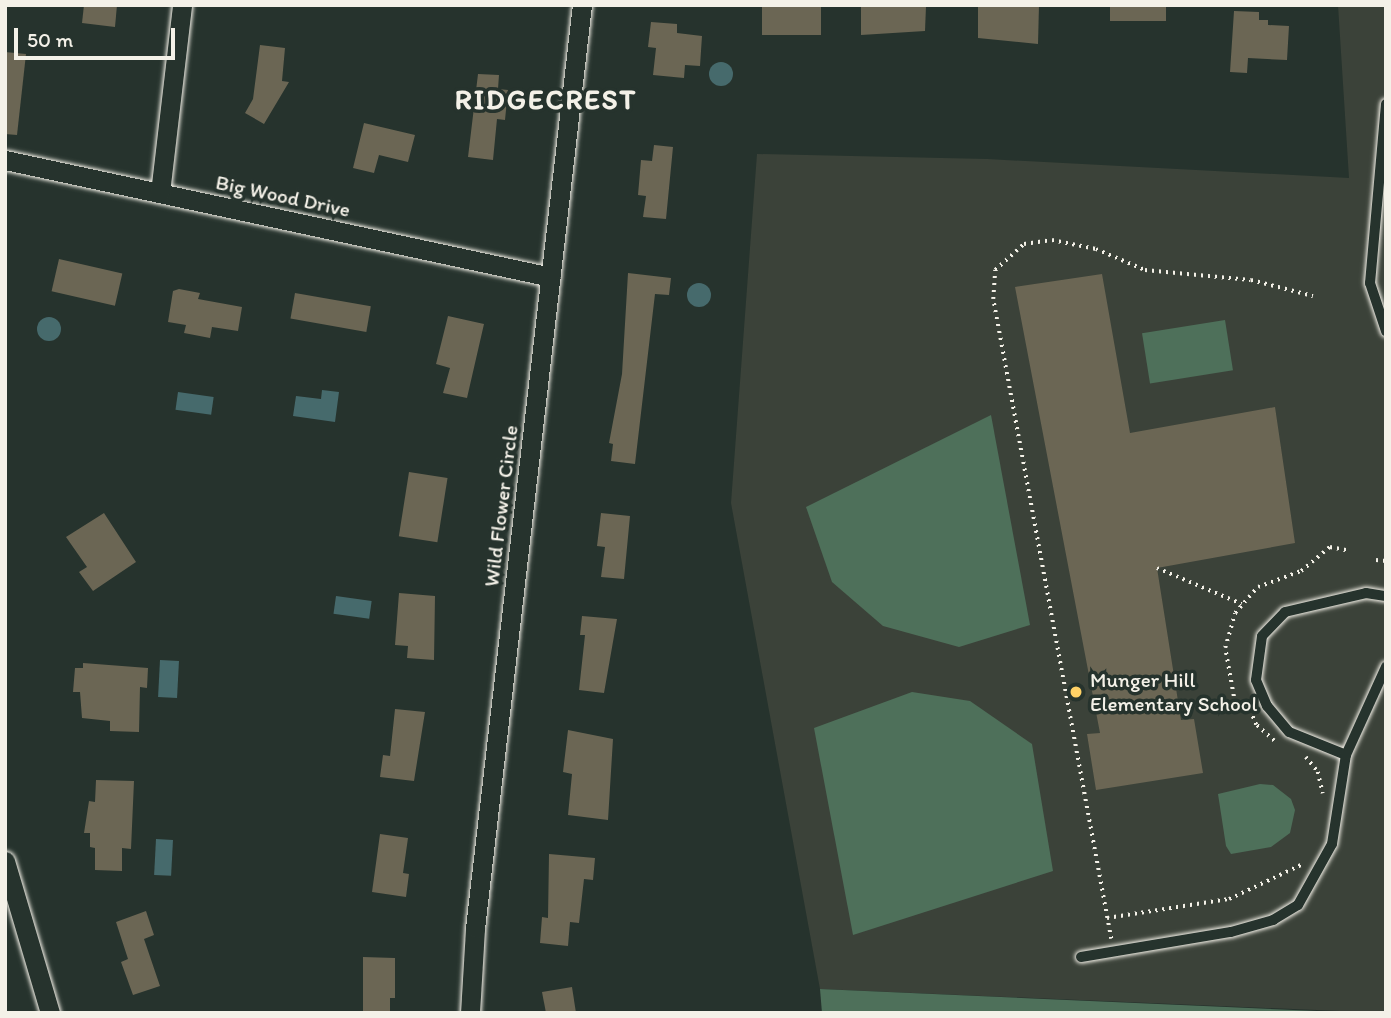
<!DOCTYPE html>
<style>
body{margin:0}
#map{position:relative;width:1391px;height:1018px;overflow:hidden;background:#26332d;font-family:Itim,sans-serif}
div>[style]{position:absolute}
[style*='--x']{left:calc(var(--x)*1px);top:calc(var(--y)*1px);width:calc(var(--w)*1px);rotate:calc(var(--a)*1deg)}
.built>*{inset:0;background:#3b4239}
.green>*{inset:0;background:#4e705a;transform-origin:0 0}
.water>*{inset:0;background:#466a6c;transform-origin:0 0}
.round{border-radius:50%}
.building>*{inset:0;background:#6b6654;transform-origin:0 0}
.path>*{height:3.5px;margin-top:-1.75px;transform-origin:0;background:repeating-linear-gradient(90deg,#f4f1e8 0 2px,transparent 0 7px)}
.roads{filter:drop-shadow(0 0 2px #f4f1e8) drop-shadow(0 0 2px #f4f1e8)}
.lane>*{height:10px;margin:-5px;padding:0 5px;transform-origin:5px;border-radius:5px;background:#26332d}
.street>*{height:19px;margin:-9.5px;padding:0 9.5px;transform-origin:9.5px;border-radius:9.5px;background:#26332d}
.dots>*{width:19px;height:19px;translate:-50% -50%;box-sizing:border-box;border:4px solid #26332d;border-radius:50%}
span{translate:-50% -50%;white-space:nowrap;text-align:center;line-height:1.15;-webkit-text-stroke:7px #26332d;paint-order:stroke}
.street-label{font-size:21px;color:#f4f1e8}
.poi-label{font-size:21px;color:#f4f1e8}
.left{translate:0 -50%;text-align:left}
.district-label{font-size:28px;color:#f4f1e8;font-weight:700;letter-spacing:2px}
.frame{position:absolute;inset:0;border:7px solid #f4f1e8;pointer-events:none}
.scale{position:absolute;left:14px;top:28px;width:161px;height:32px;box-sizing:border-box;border:4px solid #f4f1e8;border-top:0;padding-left:9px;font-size:21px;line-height:24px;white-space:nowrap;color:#f4f1e8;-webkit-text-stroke:5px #26332d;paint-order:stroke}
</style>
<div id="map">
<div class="built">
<i style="clip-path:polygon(1338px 5px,1386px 5px,1386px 1013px,820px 989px,731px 503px,757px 154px,987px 159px,1349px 178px)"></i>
</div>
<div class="green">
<i style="left:1225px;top:320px;width:51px;height:84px;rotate:81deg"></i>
<i style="clip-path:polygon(991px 415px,1030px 625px,959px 647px,883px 626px,832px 582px,806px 507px)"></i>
<i style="clip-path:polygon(912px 692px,970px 701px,1032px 744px,1053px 871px,853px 935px,814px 728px)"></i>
<i style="clip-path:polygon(1260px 784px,1273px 785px,1291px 799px,1295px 810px,1290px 833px,1271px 847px,1231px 854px,1226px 846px,1218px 794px)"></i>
<i style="clip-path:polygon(820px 989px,1363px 1013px,822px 1013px)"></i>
</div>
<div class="water">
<i class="round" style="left:709px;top:62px;width:24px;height:24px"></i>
<i class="round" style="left:687px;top:283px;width:24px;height:24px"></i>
<i class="round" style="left:37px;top:317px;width:24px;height:24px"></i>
<i style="clip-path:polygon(322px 390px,339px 392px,335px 422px,293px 416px,296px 396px,321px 399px)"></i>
<i style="left:178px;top:392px;width:36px;height:18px;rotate:8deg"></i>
<i style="left:336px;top:596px;width:36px;height:18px;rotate:8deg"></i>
<i style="left:160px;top:660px;width:19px;height:37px;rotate:3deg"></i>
<i style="left:156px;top:839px;width:17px;height:36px;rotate:3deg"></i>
</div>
<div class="building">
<i style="clip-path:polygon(84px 5px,117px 5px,115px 27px,82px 23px)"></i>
<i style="left:762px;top:5px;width:59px;height:30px"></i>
<i style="clip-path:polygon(861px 5px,926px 6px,925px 31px,861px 35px)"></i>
<i style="clip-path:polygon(978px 5px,1039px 5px,1038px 44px,978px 38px)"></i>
<i style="left:1110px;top:5px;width:56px;height:16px"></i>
<i style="clip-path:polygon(1234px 11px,1259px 12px,1259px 20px,1268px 20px,1268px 25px,1289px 26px,1287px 60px,1248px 58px,1247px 73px,1230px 72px)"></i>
<i style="clip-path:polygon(651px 22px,677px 24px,677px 33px,702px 36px,700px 66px,685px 65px,684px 78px,653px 75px,656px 48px,648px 47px)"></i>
<i style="clip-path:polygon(260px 45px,285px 48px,282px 81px,289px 82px,264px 124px,245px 113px,253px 99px)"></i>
<i style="clip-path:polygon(5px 52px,26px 54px,17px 135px,5px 134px)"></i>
<i style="clip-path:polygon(478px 74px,499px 75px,498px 89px,508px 90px,505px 120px,497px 119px,493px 160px,468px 157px)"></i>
<i style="clip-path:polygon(364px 123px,415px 135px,408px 162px,379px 155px,374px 173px,353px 168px)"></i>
<i style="clip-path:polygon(654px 145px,673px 147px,666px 219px,643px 217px,646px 196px,638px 195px,641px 160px,652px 161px)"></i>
<i style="left:59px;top:259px;width:65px;height:33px;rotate:13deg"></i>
<i style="clip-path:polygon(628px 273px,671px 278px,669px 295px,655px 294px,635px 464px,611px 461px,613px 444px,609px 443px,622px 374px)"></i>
<i style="clip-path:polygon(1102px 274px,1130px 433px,1275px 407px,1295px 543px,1157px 568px,1181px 720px,1194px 719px,1203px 773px,1096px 790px,1087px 734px,1100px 733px,1015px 287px)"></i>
<i style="clip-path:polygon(179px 289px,200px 293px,198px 299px,242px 307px,238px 331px,212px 327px,210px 338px,184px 333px,186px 325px,168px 322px,173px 291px)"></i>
<i style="left:295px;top:293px;width:77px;height:26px;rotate:10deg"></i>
<i style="clip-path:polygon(448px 316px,484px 324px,467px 398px,443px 393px,450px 368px,436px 364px)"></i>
<i style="left:409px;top:472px;width:39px;height:65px;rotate:9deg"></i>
<i style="clip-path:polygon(104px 513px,136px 562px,93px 591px,79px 572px,87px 567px,66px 537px)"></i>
<i style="clip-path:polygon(601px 513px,630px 516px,624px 579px,601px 577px,605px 547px,597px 546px)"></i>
<i style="clip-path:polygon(399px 593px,435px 596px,434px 660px,407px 658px,408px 646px,395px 645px)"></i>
<i style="clip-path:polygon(582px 616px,617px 619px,604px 693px,579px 690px,585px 635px,580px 635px)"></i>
<i style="clip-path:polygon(83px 663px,148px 668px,147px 688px,140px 687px,139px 732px,110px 731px,110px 721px,82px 718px,80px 692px,73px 692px,75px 668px,83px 668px)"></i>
<i style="clip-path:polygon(395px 709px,425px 712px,414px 781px,380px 777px,383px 755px,390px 756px)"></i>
<i style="clip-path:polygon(568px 730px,613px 739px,608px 820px,568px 815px,572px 774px,563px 772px)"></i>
<i style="clip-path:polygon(96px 780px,134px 781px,131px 849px,122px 848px,122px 871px,95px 870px,95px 848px,90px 847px,90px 833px,84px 833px,89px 801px,95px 802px)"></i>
<i style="clip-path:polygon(380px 834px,408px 838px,403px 873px,409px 874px,406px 897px,372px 892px)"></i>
<i style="clip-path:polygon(549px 854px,595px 858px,593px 880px,584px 879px,579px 923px,570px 922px,568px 946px,540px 943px,542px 917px,548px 918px)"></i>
<i style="clip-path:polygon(146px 911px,154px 935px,144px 939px,160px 986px,133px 995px,121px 962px,128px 959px,116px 922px)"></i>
<i style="clip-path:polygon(363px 957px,395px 958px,395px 998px,390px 998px,390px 1013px,363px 1013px)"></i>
<i style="clip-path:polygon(572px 987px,576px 1013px,546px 1013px,542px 992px)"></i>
</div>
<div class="path">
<i style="--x:1376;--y:560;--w:10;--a:6"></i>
<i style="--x:1157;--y:568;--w:92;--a:23"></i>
<i style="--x:1274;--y:741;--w:24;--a:-138"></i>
<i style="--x:1256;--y:725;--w:18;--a:-112"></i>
<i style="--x:1249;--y:708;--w:13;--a:171"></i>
<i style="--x:1236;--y:710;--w:63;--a:-100.1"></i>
<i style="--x:1225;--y:648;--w:36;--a:-74"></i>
<i style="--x:1235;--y:613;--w:35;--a:-49"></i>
<i style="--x:1258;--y:587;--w:46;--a:-20.4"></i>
<i style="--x:1301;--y:571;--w:38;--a:-40"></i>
<i style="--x:1330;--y:547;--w:20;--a:11"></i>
<i style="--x:1306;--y:757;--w:19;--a:51"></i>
<i style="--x:1318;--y:772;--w:22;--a:77"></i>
<i style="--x:1107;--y:918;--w:123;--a:-8.9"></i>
<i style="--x:1229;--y:899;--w:82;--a:-25.3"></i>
<i style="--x:1111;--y:939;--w:651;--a:-100.45"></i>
<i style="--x:993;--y:299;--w:29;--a:-86"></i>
<i style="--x:995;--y:270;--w:39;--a:-42"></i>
<i style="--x:1024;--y:244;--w:28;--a:-8"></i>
<i style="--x:1052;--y:240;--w:45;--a:11.6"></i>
<i style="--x:1096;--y:249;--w:53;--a:23.2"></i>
<i style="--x:1145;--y:270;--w:106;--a:5.4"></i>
<i style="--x:1251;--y:280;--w:64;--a:14.5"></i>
</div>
<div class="roads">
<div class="lane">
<i style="--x:1386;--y:104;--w:180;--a:95.1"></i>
<i style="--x:1370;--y:283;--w:51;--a:71.6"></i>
<i style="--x:1346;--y:755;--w:61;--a:-158"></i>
<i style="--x:1289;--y:732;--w:34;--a:-130"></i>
<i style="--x:1267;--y:706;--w:28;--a:-113"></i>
<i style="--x:1256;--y:680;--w:44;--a:-82.2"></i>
<i style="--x:1262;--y:636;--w:33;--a:-46"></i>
<i style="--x:1285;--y:612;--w:83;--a:-13.2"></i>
<i style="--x:1366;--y:593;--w:20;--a:9"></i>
<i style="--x:1081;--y:957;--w:152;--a:-9.5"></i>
<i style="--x:1231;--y:932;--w:44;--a:-15.9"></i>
<i style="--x:1273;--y:920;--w:29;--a:-31"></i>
<i style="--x:1298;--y:905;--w:70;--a:-60.9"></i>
<i style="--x:1332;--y:844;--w:90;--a:-81.1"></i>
<i style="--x:1346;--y:755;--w:97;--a:-65.6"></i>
</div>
<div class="street">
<i style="--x:5;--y:160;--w:558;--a:12.09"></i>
<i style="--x:160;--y:193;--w:189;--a:-83.3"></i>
<i style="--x:5;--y:861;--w:159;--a:73.5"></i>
<i style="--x:470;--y:1013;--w:85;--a:-86.6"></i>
<i style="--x:475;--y:928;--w:929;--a:-83.39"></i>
</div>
</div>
<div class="dots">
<i style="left:1076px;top:692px;background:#ffd166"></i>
</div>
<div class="street-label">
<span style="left:283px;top:196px;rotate:12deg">Big Wood Drive</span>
<span style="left:501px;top:506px;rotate:-83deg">Wild Flower Circle</span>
</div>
<div class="poi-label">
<span class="left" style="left:1090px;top:692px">Munger Hill<br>Elementary School</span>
</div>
<div class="district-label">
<span style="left:546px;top:99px">RIDGECREST</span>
</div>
<div class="frame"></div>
<div class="scale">50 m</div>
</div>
